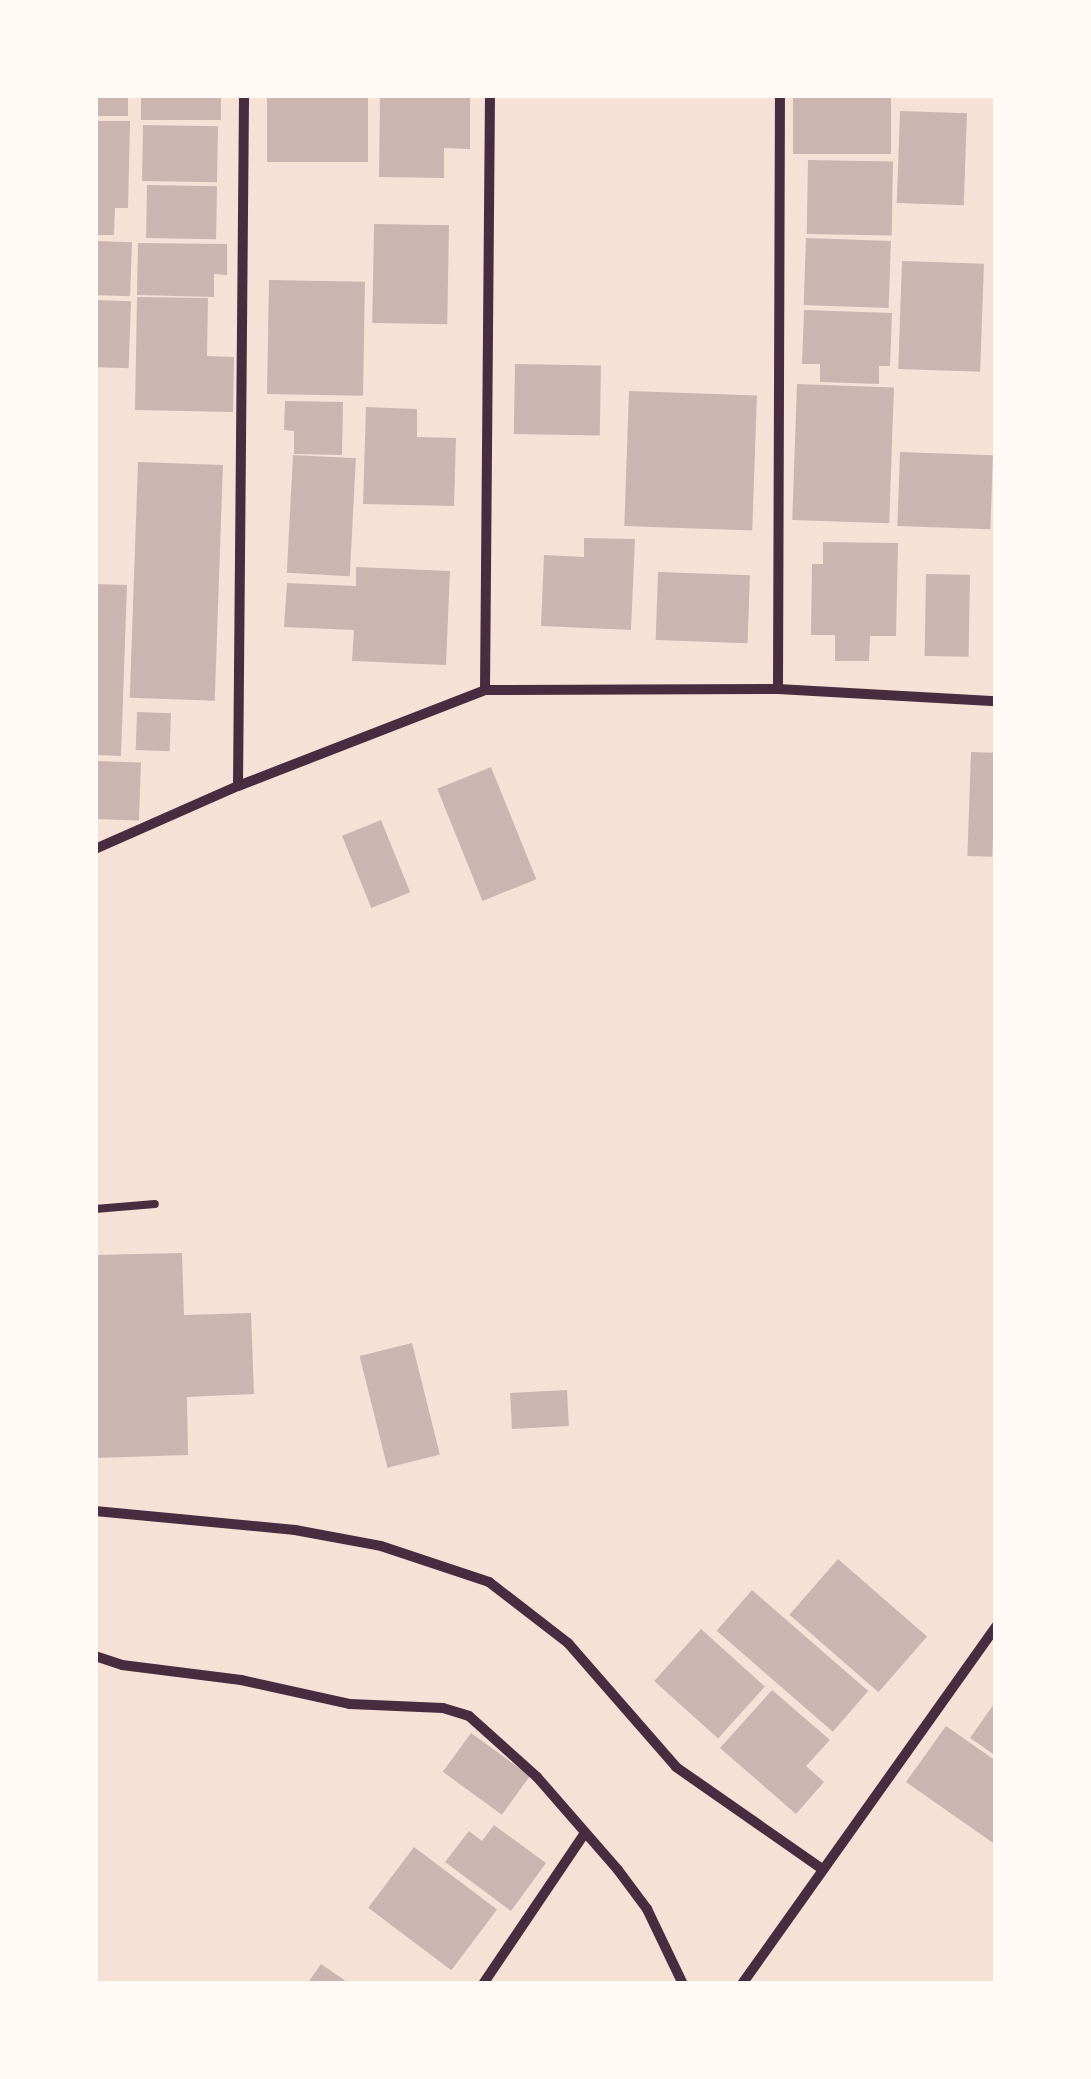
<!DOCTYPE html>
<style>
body{margin:0}
#map{position:relative;width:1091px;height:2079px;overflow:hidden;background:#f7e1d7;font-family:Jost,sans-serif}
div>[style]{position:absolute}
[style*='--x']{left:calc(var(--x)*1px);top:calc(var(--y)*1px);width:calc(var(--w)*1px);rotate:calc(var(--a)*1deg)}
.building>*{inset:0;background:#ccb4b1;transform-origin:0 0}
.service>*{height:8px;margin:-4px;padding:0 4px;transform-origin:4px;border-radius:4px;background:#4a2c40}
.minor>*{height:10px;margin:-5px;padding:0 5px;transform-origin:5px;border-radius:5px;background:#4a2c40}
span{translate:-50% -50%;white-space:nowrap;text-align:center;line-height:1.15;-webkit-text-stroke:9px #fffaf5;paint-order:stroke}
.frame{position:absolute;inset:0;border:98px solid #fffaf5;pointer-events:none}
</style>
<div id="map">
<div class="building">
<i style="left:95px;top:95px;width:33px;height:21px"></i>
<i style="left:141px;top:95px;width:80px;height:25px"></i>
<i style="left:267px;top:95px;width:101px;height:67px"></i>
<i style="clip-path:polygon(380px 95px,470px 95px,470px 149px,444px 148px,444px 178px,379px 177px)"></i>
<i style="left:793px;top:95px;width:98px;height:59px"></i>
<i style="left:900px;top:111px;width:67px;height:92px;rotate:2deg"></i>
<i style="clip-path:polygon(95px 121px,130px 121px,128px 208px,115px 208px,114px 235px,95px 235px)"></i>
<i style="left:143px;top:125px;width:75px;height:56px;rotate:1deg"></i>
<i style="left:808px;top:160px;width:85px;height:74px;rotate:1deg"></i>
<i style="left:147px;top:185px;width:70px;height:53px;rotate:1deg"></i>
<i style="left:374px;top:224px;width:75px;height:99px;rotate:1deg"></i>
<i style="left:806px;top:238px;width:85px;height:67px;rotate:2deg"></i>
<i style="left:95px;top:241px;width:37px;height:54px;rotate:2deg"></i>
<i style="clip-path:polygon(138px 243px,227px 244px,227px 275px,214px 274px,214px 297px,137px 295px)"></i>
<i style="left:902px;top:261px;width:82px;height:108px;rotate:2deg"></i>
<i style="left:269px;top:280px;width:96px;height:114px;rotate:1deg"></i>
<i style="clip-path:polygon(137px 297px,208px 298px,207px 356px,234px 357px,233px 412px,135px 410px)"></i>
<i style="left:95px;top:300px;width:36px;height:67px;rotate:2deg"></i>
<i style="clip-path:polygon(804px 310px,892px 313px,890px 366px,879px 366px,879px 384px,820px 382px,820px 364px,802px 364px)"></i>
<i style="left:515px;top:364px;width:86px;height:70px;rotate:1deg"></i>
<i style="left:797px;top:384px;width:97px;height:136px;rotate:2deg"></i>
<i style="left:629px;top:391px;width:128px;height:135px;rotate:2deg"></i>
<i style="clip-path:polygon(285px 401px,343px 402px,342px 455px,294px 454px,294px 431px,284px 430px)"></i>
<i style="clip-path:polygon(366px 407px,417px 409px,417px 437px,456px 438px,454px 506px,363px 504px)"></i>
<i style="left:900px;top:452px;width:93px;height:74px;rotate:2deg"></i>
<i style="left:293px;top:455px;width:63px;height:118px;rotate:3deg"></i>
<i style="left:138px;top:462px;width:85px;height:236px;rotate:2deg"></i>
<i style="clip-path:polygon(584px 538px,635px 539px,631px 630px,541px 626px,544px 555px,584px 557px)"></i>
<i style="clip-path:polygon(823px 542px,898px 543px,896px 636px,870px 636px,869px 661px,835px 661px,835px 635px,811px 635px,812px 564px,823px 564px)"></i>
<i style="clip-path:polygon(356px 567px,450px 571px,446px 665px,352px 661px,354px 630px,284px 627px,287px 583px,356px 586px)"></i>
<i style="left:658px;top:572px;width:92px;height:68px;rotate:2deg"></i>
<i style="left:926px;top:574px;width:44px;height:82px;rotate:1deg"></i>
<i style="clip-path:polygon(95px 584px,127px 585px,121px 756px,95px 755px)"></i>
<i style="left:137px;top:712px;width:34px;height:38px;rotate:2deg"></i>
<i style="left:971px;top:752px;width:25px;height:104px;rotate:2deg"></i>
<i style="left:95px;top:761px;width:46px;height:58px;rotate:2deg"></i>
<i style="left:491px;top:767px;width:121px;height:58px;rotate:68deg"></i>
<i style="left:381px;top:820px;width:78px;height:42px;rotate:68deg"></i>
<i style="clip-path:polygon(182px 1253px,184px 1315px,251px 1313px,254px 1394px,187px 1397px,188px 1455px,95px 1458px,95px 1255px)"></i>
<i style="left:412px;top:1343px;width:115px;height:54px;rotate:76deg"></i>
<i style="left:567px;top:1390px;width:36px;height:57px;rotate:87deg"></i>
<i style="left:838px;top:1559px;width:118px;height:74px;rotate:41deg"></i>
<i style="left:752px;top:1590px;width:154px;height:54px;rotate:41deg"></i>
<i style="left:701px;top:1629px;width:86px;height:70px;rotate:42deg"></i>
<i style="clip-path:polygon(772px 1690px,830px 1740px,806px 1766px,824px 1782px,796px 1814px,720px 1748px)"></i>
<i style="clip-path:polygon(996px 1701px,996px 1756px,970px 1738px)"></i>
<i style="clip-path:polygon(946px 1726px,996px 1761px,996px 1845px,906px 1782px)"></i>
<i style="left:471px;top:1733px;width:73px;height:48px;rotate:36deg"></i>
<i style="clip-path:polygon(494px 1825px,546px 1863px,511px 1911px,445px 1862px,469px 1831px,482px 1841px)"></i>
<i style="left:414px;top:1847px;width:104px;height:76px;rotate:37deg"></i>
<i style="clip-path:polygon(321px 1964px,350px 1984px,307px 1984px)"></i>
</div>
<div class="service">
<i style="--x:95;--y:1209;--w:60;--a:-4.8"></i>
</div>
<div class="minor">
<i style="--x:778;--y:689;--w:594;--a:-89.81"></i>
<i style="--x:485;--y:690;--w:595;--a:-89.52"></i>
<i style="--x:238;--y:786;--w:691;--a:-89.5"></i>
<i style="--x:95;--y:849;--w:156;--a:-23.8"></i>
<i style="--x:238;--y:786;--w:265;--a:-21.2"></i>
<i style="--x:485;--y:690;--w:293;--a:-0.2"></i>
<i style="--x:778;--y:689;--w:218;--a:3.2"></i>
<i style="--x:95;--y:1511;--w:201;--a:5.4"></i>
<i style="--x:295;--y:1530;--w:87;--a:10.5"></i>
<i style="--x:381;--y:1546;--w:114;--a:18.4"></i>
<i style="--x:489;--y:1582;--w:100;--a:37.7"></i>
<i style="--x:568;--y:1643;--w:164;--a:48.9"></i>
<i style="--x:676;--y:1767;--w:178;--a:34.9"></i>
<i style="--x:95;--y:1656;--w:28;--a:18"></i>
<i style="--x:122;--y:1665;--w:120;--a:7.2"></i>
<i style="--x:241;--y:1680;--w:112;--a:12.4"></i>
<i style="--x:350;--y:1704;--w:93;--a:2.5"></i>
<i style="--x:443;--y:1708;--w:27;--a:17"></i>
<i style="--x:469;--y:1716;--w:91;--a:41.9"></i>
<i style="--x:537;--y:1777;--w:123;--a:48.9"></i>
<i style="--x:618;--y:1870;--w:49;--a:53.4"></i>
<i style="--x:647;--y:1909;--w:83;--a:64.4"></i>
<i style="--x:483;--y:1984;--w:181;--a:-56"></i>
<i style="--x:742;--y:1984;--w:439;--a:-54.6"></i>
</div>
<div class="frame"></div>
</div>
